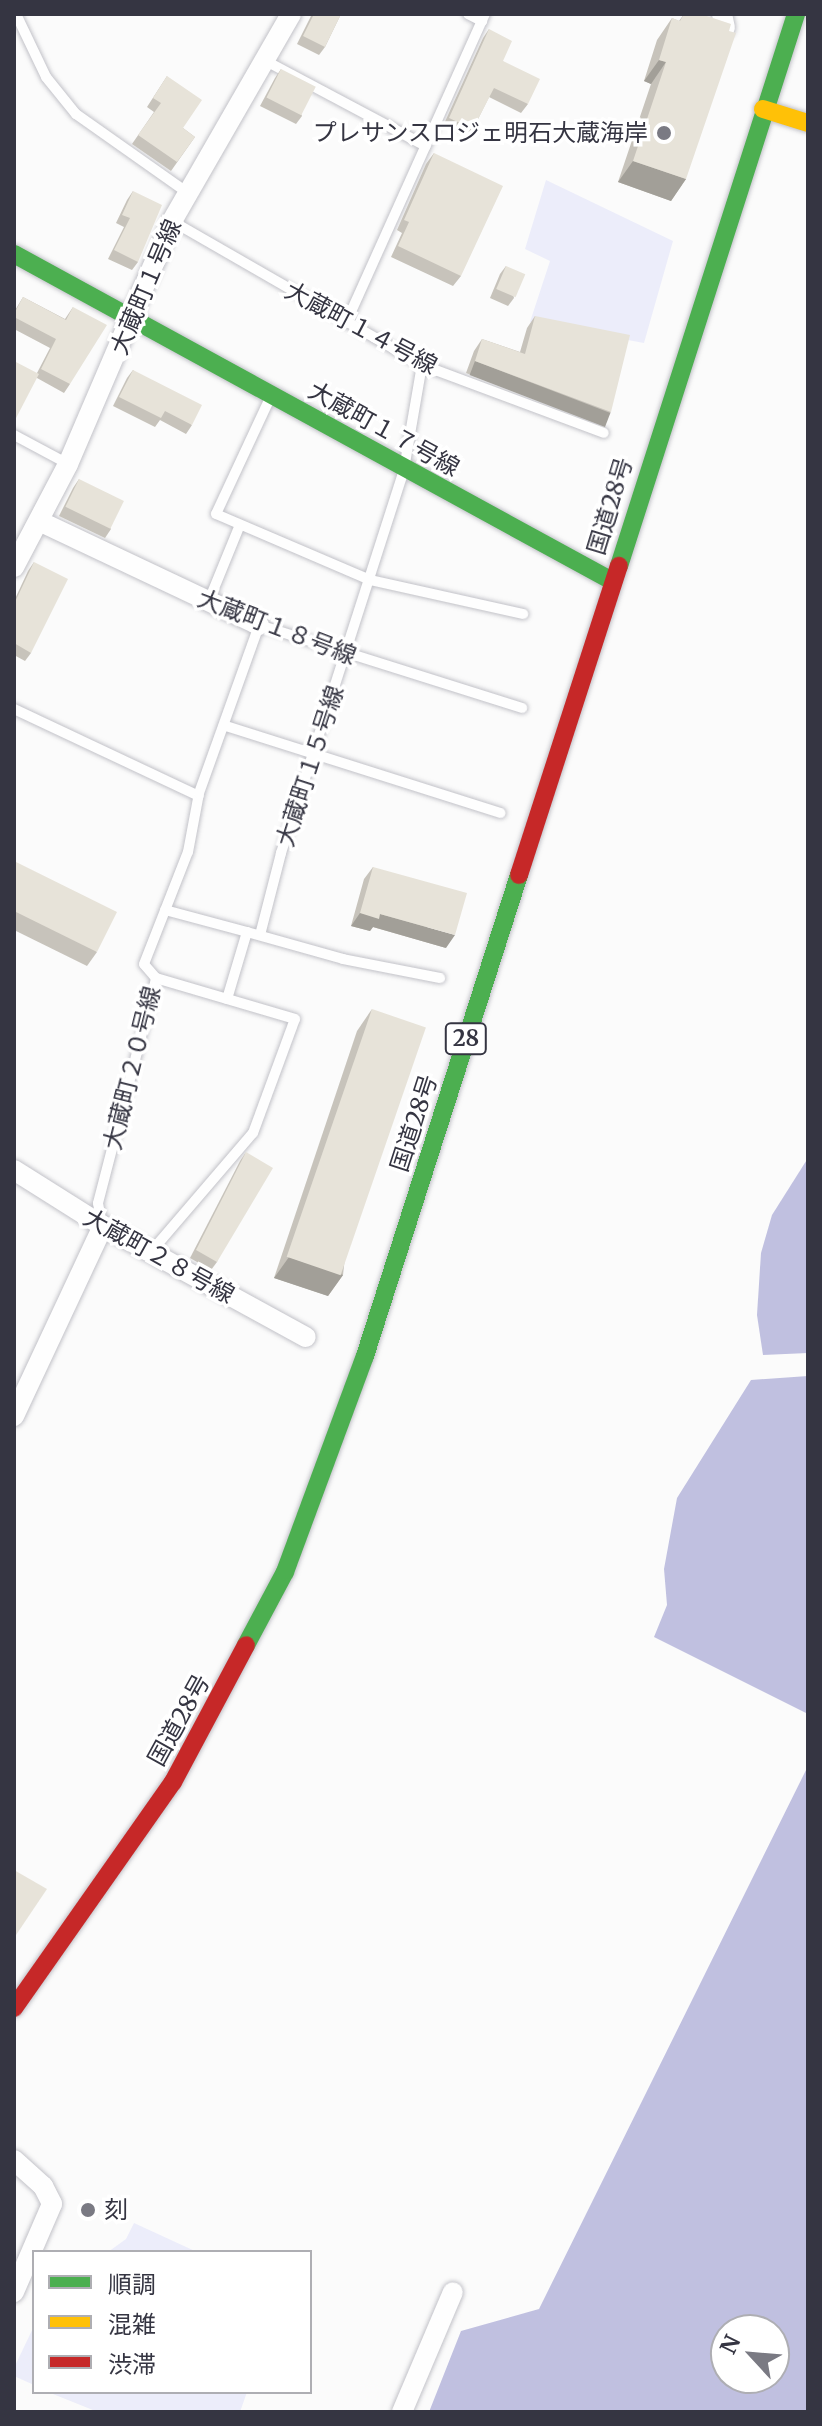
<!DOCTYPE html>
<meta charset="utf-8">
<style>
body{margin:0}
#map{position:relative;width:822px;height:2426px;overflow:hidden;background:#fbfbfb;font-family:Merriweather,"Noto Sans JP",serif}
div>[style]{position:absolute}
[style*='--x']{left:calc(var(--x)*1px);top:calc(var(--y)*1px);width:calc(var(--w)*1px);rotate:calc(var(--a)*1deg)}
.green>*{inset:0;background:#ecedfa}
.water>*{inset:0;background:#c0c0e0}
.roads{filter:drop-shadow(0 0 2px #c2c2c8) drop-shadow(0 0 2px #c2c2c8)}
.lane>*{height:10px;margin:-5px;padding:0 5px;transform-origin:5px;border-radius:5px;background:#fefefe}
.street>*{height:20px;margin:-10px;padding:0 10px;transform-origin:10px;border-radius:10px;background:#fefefe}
.fast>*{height:18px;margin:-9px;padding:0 9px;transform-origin:9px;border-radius:9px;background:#4caf50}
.slow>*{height:18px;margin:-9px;padding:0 9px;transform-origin:9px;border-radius:9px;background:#ffc107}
.jam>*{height:18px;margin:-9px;padding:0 9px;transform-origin:9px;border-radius:9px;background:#c62828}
.wall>*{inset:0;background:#c7c3bb}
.shaded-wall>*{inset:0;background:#a29f98;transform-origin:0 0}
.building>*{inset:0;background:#e7e3d9;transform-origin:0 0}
.dots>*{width:22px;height:22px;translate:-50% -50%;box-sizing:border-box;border:4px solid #fff;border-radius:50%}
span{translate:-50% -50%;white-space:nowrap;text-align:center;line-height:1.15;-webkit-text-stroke:7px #fff;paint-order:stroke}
.shield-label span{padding:2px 6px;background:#fff;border:2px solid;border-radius:6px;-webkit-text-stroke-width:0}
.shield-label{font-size:22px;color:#353542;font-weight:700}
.poi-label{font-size:24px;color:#353542}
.right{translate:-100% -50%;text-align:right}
.left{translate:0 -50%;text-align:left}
.street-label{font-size:24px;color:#353542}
.frame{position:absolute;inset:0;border:16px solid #353542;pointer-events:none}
.legend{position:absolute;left:32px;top:2250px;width:280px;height:144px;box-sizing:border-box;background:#fff;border:2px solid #aeaeb3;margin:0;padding:10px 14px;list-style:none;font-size:24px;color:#353542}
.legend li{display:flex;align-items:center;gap:16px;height:40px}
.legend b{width:40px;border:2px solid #aeaeb3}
.north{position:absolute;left:710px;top:2314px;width:80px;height:80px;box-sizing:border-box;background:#fff;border:2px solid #aeaeb3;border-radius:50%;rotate:296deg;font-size:22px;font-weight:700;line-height:32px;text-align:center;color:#353542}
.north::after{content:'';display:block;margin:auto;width:28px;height:36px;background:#7a7a83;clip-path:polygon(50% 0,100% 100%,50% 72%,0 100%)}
</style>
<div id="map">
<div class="green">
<i style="clip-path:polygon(546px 180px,673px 241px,644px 343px,530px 322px,550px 261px,525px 249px)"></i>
<i style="clip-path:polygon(134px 2223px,197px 2252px,108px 2252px,126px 2239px)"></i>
<i style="clip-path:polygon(34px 2326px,34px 2385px,14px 2376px,14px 2368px)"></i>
<i style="clip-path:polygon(48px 2392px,247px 2392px,240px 2412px,98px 2412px)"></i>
</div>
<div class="water">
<i style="clip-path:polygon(808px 1158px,808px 1353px,763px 1355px,757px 1315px,761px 1253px,772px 1215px)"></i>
<i style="clip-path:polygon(808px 1376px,808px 1714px,654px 1637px,667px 1605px,664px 1569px,677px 1498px,751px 1380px)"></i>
<i style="clip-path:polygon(evenodd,808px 1766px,808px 2412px,429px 2412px,461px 2331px,539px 2309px,808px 1766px,726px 2330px,774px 2330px,774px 2378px,726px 2378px,726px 2330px)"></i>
</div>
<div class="roads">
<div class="lane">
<i style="--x:16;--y:14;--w:70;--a:64.5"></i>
<i style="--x:46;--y:77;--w:48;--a:51"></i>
<i style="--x:76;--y:114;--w:137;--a:35.2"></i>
<i style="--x:468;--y:14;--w:16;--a:27"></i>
<i style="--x:264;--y:60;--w:183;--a:28"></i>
<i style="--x:172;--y:221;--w:289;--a:29.9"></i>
<i style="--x:422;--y:365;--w:194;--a:20.5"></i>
<i style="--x:346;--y:323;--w:339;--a:-65.8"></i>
<i style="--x:271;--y:396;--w:130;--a:115"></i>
<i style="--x:216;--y:514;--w:168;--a:23.2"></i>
<i style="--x:370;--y:580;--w:157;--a:12.5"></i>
<i style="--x:14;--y:435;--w:61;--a:28.2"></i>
<i style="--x:208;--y:603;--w:82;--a:-67.8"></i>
<i style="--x:14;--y:709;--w:204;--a:25.2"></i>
<i style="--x:226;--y:726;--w:288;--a:17.6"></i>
<i style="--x:165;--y:910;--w:85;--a:15"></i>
<i style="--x:260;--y:935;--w:85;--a:-75.6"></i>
<i style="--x:281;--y:853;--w:403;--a:-72.2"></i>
<i style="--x:404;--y:469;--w:106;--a:-80.2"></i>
<i style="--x:227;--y:999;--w:70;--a:-73.4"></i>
<i style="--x:247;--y:932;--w:100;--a:15.7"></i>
<i style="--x:343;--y:959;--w:99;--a:11.1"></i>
<i style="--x:102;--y:1224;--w:21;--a:-101"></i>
<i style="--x:98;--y:1203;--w:232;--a:-75.5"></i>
<i style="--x:156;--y:978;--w:18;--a:-131"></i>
<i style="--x:144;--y:964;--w:120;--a:-68.6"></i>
<i style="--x:188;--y:852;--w:60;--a:-79.4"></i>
<i style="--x:199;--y:793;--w:178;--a:-70.3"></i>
<i style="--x:259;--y:625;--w:276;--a:17.5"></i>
<i style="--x:150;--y:1253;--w:158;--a:-49.4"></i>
<i style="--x:253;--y:1133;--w:121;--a:-69.8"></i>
<i style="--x:295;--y:1019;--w:145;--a:-163.6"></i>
</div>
<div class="street">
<i style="--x:722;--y:14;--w:14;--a:78"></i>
<i style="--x:41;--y:522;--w:241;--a:25.3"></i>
<i style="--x:14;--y:567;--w:116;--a:-62.3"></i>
<i style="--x:68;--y:464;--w:264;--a:-66.8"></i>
<i style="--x:172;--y:221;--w:239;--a:-60.1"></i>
<i style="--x:14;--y:1170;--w:105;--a:32.2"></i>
<i style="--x:103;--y:1226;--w:231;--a:28.7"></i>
<i style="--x:14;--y:1416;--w:210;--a:-64.9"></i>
<i style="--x:14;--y:2160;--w:39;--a:42"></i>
<i style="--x:43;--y:2186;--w:20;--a:63"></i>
<i style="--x:52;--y:2204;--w:96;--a:113.4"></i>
<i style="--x:402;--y:2412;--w:130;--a:-67"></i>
</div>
<div class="fast">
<i style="--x:14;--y:254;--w:682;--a:28.67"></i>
<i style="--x:619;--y:566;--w:580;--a:-72.22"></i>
<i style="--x:246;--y:1645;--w:83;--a:-61.9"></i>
<i style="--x:285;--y:1572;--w:230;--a:-69.7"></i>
<i style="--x:365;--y:1356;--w:505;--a:-72.25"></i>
</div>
<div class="slow">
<i style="--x:763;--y:109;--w:47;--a:17.3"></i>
</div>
<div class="jam">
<i style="--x:519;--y:875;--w:325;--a:-72.1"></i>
<i style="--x:14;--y:2008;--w:276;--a:-54.9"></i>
<i style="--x:173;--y:1782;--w:155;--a:-61.9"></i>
</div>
</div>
<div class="wall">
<i style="clip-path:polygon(312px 14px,341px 14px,325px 47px,319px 55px,297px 44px)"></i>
<i style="clip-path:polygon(684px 14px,686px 179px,671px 201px,618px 182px,651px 84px,644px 81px,657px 40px,672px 18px,679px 21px)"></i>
<i style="clip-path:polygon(489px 29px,503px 61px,528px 104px,521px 113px,489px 97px,473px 129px,467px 138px,443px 126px,483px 38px)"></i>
<i style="clip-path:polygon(281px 69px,302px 116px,296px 124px,260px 106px,275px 78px)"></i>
<i style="clip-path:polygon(167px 76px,183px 128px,195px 137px,171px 171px,132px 144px,154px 112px,147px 107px)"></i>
<i style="clip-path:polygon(434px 153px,461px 276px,453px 286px,391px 257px,402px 233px,397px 230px,426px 164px)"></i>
<i style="clip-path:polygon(133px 191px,138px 262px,132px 270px,108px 259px,124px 227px,116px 223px,127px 200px)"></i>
<i style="clip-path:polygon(506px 266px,514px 298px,508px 306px,490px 298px,500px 274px)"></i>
<i style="clip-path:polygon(23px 297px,65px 319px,73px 307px,70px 384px,64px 393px,37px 378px,37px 373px,50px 348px,14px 329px,14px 312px)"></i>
<i style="clip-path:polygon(535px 316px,611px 412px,602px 424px,466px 373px,474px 351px,482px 339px,520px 352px,527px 328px)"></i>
<i style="clip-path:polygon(133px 370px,192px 425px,186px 434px,160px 420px,155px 427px,113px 406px,127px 378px)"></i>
<i style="clip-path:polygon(79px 479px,111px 529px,105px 538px,59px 516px,73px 488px)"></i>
<i style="clip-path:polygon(34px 562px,31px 653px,25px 661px,14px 655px,14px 601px,28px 571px)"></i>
<i style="clip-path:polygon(14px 861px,97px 952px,87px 966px,14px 930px)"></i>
<i style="clip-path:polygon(373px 867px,446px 948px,373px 927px,370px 931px,351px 926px,364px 879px)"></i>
<i style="clip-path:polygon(372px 1009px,343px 1275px,328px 1296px,274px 1278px,357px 1031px)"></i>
<i style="clip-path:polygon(246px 1152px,217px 1262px,211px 1270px,190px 1258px,240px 1161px)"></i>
</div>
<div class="shaded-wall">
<i style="clip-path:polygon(659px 60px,666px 62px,651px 84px,644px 81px)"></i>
<i style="clip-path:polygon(633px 161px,686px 179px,671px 201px,618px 182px)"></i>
<i style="left:475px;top:361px;width:145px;height:15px;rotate:21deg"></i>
<i style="clip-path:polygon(360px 913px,380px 914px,455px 935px,446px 948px,373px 927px,370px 931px,351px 926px)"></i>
<i style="clip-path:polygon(289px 1257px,343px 1275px,328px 1296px,274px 1278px)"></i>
</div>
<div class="building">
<i style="clip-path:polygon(314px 14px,341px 14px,325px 47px,303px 36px)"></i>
<i style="clip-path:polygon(684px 14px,701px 14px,731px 24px,729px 31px,736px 33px,686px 179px,633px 161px,666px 62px,659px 60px,672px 18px,680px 21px)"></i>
<i style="clip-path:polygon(489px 29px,512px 41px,503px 61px,540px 79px,528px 104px,494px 88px,473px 129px,449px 118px)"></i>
<i style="left:281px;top:69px;width:39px;height:32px;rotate:27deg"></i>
<i style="clip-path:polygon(167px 76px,202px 100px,183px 128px,195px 137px,177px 162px,138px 135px,161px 103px,153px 98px)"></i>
<i style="clip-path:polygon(434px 153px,503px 186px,461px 276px,398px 246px,409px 222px,404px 220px)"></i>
<i style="clip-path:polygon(133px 191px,162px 205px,138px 262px,114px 250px,130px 218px,122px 215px)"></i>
<i style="left:506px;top:266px;width:21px;height:25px;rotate:23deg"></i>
<i style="clip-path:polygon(23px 297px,66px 320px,73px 307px,107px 325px,70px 384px,41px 369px,56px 339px,14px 317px,14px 314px)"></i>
<i style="clip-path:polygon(535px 316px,630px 335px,611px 412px,475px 361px,482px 339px,525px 354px)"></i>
<i style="clip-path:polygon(14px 361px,39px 374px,14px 422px)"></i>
<i style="clip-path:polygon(133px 370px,202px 405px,192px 425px,165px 411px,161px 418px,119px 397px)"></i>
<i style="left:79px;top:479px;width:50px;height:31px;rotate:26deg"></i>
<i style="clip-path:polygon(34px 562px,68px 579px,31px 653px,14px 643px,14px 604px)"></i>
<i style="clip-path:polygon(14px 861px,117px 912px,97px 952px,14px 911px)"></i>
<i style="clip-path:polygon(373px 867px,467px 893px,455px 935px,380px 914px,379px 919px,360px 913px)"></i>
<i style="left:372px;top:1009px;width:57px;height:262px;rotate:19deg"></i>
<i style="clip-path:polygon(246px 1152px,273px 1168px,217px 1262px,196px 1250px)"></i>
<i style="clip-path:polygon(14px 1870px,47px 1889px,14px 1938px)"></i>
</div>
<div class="dots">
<i style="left:664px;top:133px;background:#7a7a83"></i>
<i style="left:88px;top:2210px;background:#7a7a83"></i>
</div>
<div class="shield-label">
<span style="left:466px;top:1039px">28</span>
</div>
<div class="poi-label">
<span class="right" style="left:648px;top:133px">プレサンスロジェ明石大蔵海岸</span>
<span class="left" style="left:104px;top:2210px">刻</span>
</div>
<div class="street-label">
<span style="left:146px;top:287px;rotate:-67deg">大蔵町１号線</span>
<span style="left:361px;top:328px;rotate:28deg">大蔵町１４号線</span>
<span style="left:384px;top:429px;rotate:29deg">大蔵町１７号線</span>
<span style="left:610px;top:506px;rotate:-73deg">国道28号</span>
<span style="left:277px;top:627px;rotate:21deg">大蔵町１８号線</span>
<span style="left:310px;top:766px;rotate:-72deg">大蔵町１５号線</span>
<span style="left:132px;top:1068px;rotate:-76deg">大蔵町２０号線</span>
<span style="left:414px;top:1123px;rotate:-72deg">国道28号</span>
<span style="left:159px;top:1256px;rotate:29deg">大蔵町２８号線</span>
<span style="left:179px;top:1720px;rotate:-61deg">国道28号</span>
</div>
<div class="frame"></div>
<ul class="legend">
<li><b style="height:10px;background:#4caf50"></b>順調</li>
<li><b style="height:10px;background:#ffc107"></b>混雑</li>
<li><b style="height:10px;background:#c62828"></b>渋滞</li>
</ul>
<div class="north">N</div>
</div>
